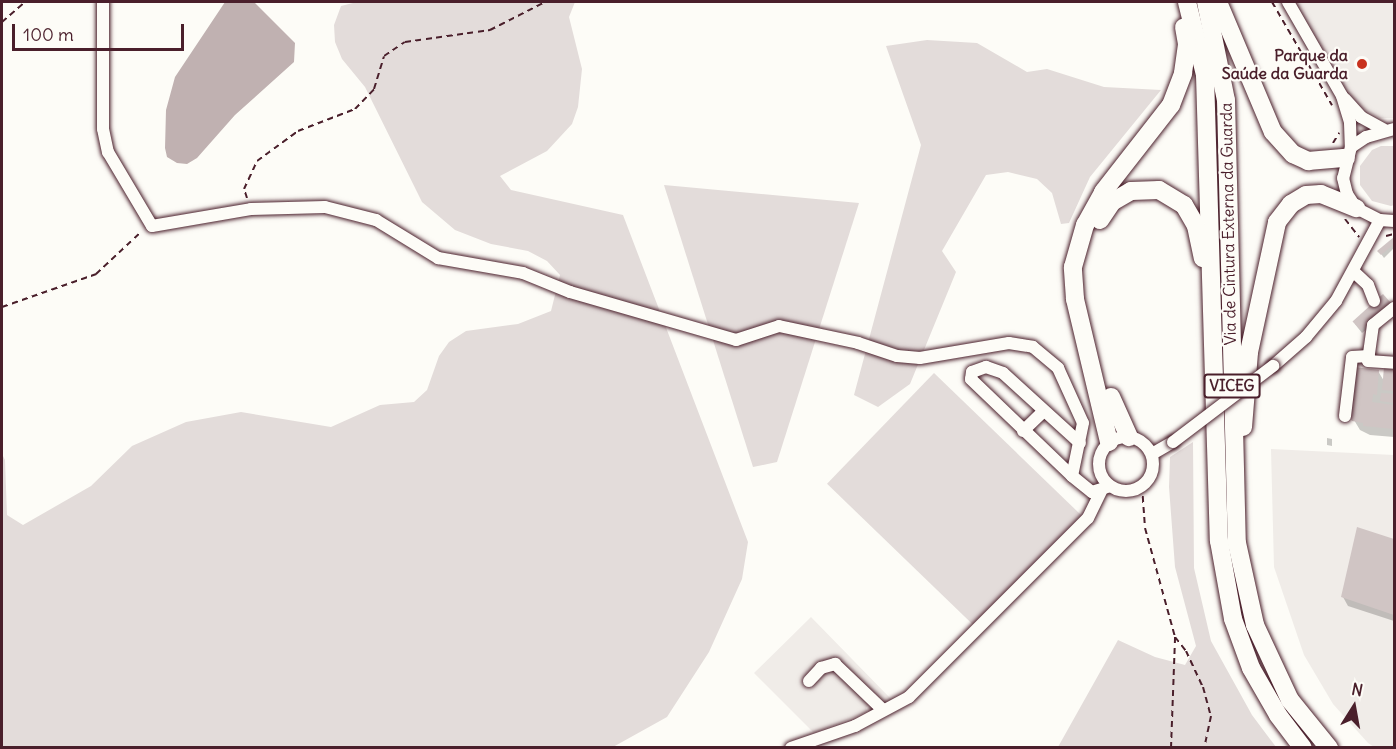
<!DOCTYPE html>
<meta charset="utf-8">
<style>
body{margin:0}
#map{position:relative;width:1396px;height:749px;overflow:hidden;background:#fdfcf7;font-family:Delius,sans-serif}
div>[style]{position:absolute}
[style*='--x']{left:calc(var(--x)*1px);top:calc(var(--y)*1px);width:calc(var(--w)*1px);rotate:calc(var(--a)*1deg)}
.built>*{inset:0;background:#f0ece8}
.green>*{inset:0;background:#e3dcda;transform-origin:0 0}
.water>*{inset:0;background:#c0b1b1}
.shadow>*{inset:0;background:#0003}
.building>*{inset:0;background:#d0c5c4;transform-origin:0 0}
.path>*{height:2px;margin-top:-1px;transform-origin:0;background:repeating-linear-gradient(90deg,#4a1f2b 0 6px,transparent 0 10.5px)}
.roads{filter:drop-shadow(0 0 2px #4a1f2b) drop-shadow(0 0 2px #4a1f2b)}
.minor>*{height:12px;margin:-6px;padding:0 6px;transform-origin:6px;border-radius:6px;background:#fdfcf7}
.minor>.ring{margin:-6px;padding:0;box-sizing:content-box;background:none;border:12px solid #fdfcf7;border-radius:50%}
.highway>*{height:18px;margin:-9px;padding:0 9px;transform-origin:9px;border-radius:9px;background:#fdfcf7}
.bridges{filter:drop-shadow(0 0 2px #4a1f2b) drop-shadow(0 0 2px #4a1f2b)}
.minor-bridge>*{height:12px;margin:-6px;padding:0 6px;transform-origin:6px;border-radius:6px;background:#fdfcf7}
.dots>*{width:16px;height:16px;translate:-50% -50%;box-sizing:border-box;border:3px solid #fdfcf7;border-radius:50%}
span{translate:-50% -50%;white-space:nowrap;text-align:center;line-height:1.15;-webkit-text-stroke:4.5px #fdfcf7;paint-order:stroke}
.shield-label span{padding:2px 4px;background:#fdfcf7;border:2px solid;border-radius:4px;-webkit-text-stroke-width:0}
.shield-label{font-size:15px;color:#4a1f2b;font-weight:700}
.poi-label{font-size:16px;color:#4a1f2b;font-weight:700}
.right{translate:-100% -50%;text-align:right}
.street-label{font-size:16px;color:#4a1f2b}
.frame{position:absolute;inset:0;border:3px solid #4a1f2b;pointer-events:none}
.north{position:absolute;left:1324px;top:677px;width:60px;height:60px;-webkit-text-stroke:4px #fdfcf7;paint-order:stroke;rotate:11deg;font-size:16px;font-weight:700;line-height:24px;text-align:center;color:#4a1f2b}
.north::after{content:'';display:block;margin:auto;width:21px;height:27px;background:#4a1f2b;clip-path:polygon(50% 0,100% 100%,50% 72%,0 100%)}
.scale{position:absolute;left:12px;top:24px;width:172px;height:27px;box-sizing:border-box;border:3px solid #4a1f2b;border-top:0;padding-left:8px;font-size:18px;line-height:21px;white-space:nowrap;color:#4a1f2b;-webkit-text-stroke:4px #fdfcf7;paint-order:stroke}
</style>
<div id="map">
<div class="built">
<i style="clip-path:polygon(1294px 2px,1394px 2px,1394px 118px,1380px 118px,1353px 103px)"></i>
<i style="clip-path:polygon(1271px 449px,1394px 455px,1394px 747px,1374px 747px,1368px 743px,1333px 704px,1304px 655px,1274px 567px)"></i>
<i style="clip-path:polygon(811px 617px,892px 700px,888px 703px,876px 695px,866px 708px,867px 712px,814px 733px,754px 673px)"></i>
</div>
<div class="green">
<i style="clip-path:polygon(357px 2px,575px 2px,569px 17px,582px 69px,578px 107px,572px 124px,547px 151px,500px 176px,511px 190px,623px 215px,748px 542px,742px 579px,709px 652px,667px 717px,613px 747px,2px 747px,2px 454px,5px 460px,7px 515px,23px 525px,91px 486px,132px 446px,186px 422px,241px 412px,331px 427px,380px 405px,414px 402px,427px 390px,439px 356px,449px 342px,466px 331px,518px 324px,551px 311px,560px 275px,547px 261px,528px 251px,491px 244px,455px 230px,422px 202px,365px 87px,342px 59px,335px 42px,334px 25px,341px 6px)"></i>
<i style="clip-path:polygon(927px 40px,977px 43px,1027px 72px,1047px 69px,1104px 87px,1161px 90px,1090px 177px,1069px 223px,1061px 224px,1052px 193px,1037px 179px,1008px 172px,986px 175px,942px 251px,956px 272px,910px 384px,878px 407px,854px 395px,921px 145px,886px 46px)"></i>
<i style="clip-path:polygon(1381px 146px,1394px 146px,1394px 205px,1391px 206px,1372px 201px,1360px 185px,1360px 166px,1372px 150px)"></i>
<i style="clip-path:polygon(664px 185px,859px 203px,777px 462px,753px 467px)"></i>
<i style="left:934px;top:373px;width:207px;height:154px;rotate:44deg"></i>
<i style="clip-path:polygon(1193px 442px,1194px 568px,1211px 641px,1252px 715px,1276px 747px,1058px 747px,1118px 640px,1155px 657px,1185px 665px,1196px 646px,1175px 567px,1169px 487px,1170px 457px)"></i>
</div>
<div class="water">
<i style="clip-path:polygon(225px 2px,254px 2px,295px 43px,294px 62px,235px 115px,197px 158px,187px 164px,177px 163px,167px 157px,165px 148px,166px 110px,175px 77px)"></i>
</div>
<div class="shadow">
<i style="clip-path:polygon(1394px 238px,1394px 248px,1384px 258px,1379px 251px)"></i>
<i style="clip-path:polygon(1392px 309px,1362px 333px,1355px 324px)"></i>
<i style="clip-path:polygon(1385px 369px,1394px 370px,1394px 437px,1370px 435px,1360px 430px,1351px 415px,1378px 371px,1384px 381px)"></i>
<i style="clip-path:polygon(1327px 438px,1332px 439px,1332px 446px,1327px 445px)"></i>
<i style="clip-path:polygon(1358px 529px,1394px 540px,1394px 621px,1348px 606px,1343px 597px)"></i>
</div>
<div class="building">
<i style="clip-path:polygon(1394px 237px,1394px 244px,1381px 255px,1377px 251px)"></i>
<i style="left:1383px;top:294px;width:12px;height:41px;rotate:48deg"></i>
<i style="clip-path:polygon(1354px 367px,1379px 370px,1377px 395px,1373px 394px,1372px 402px,1394px 405px,1394px 429px,1363px 426px,1363px 423px,1352px 421px,1349px 416px)"></i>
<i style="clip-path:polygon(1384px 367px,1394px 368px,1394px 391px,1382px 390px)"></i>
<i style="clip-path:polygon(1381px 393px,1394px 394px,1394px 403px,1380px 401px)"></i>
<i style="clip-path:polygon(1357px 527px,1394px 539px,1394px 615px,1341px 597px)"></i>
</div>
<div class="path">
<i style="--x:1272;--y:2;--w:78;--a:59.8"></i>
<i style="--x:2;--y:22;--w:30;--a:-41"></i>
<i style="--x:1314;--y:74;--w:36;--a:60"></i>
<i style="--x:1333;--y:143;--w:12;--a:-59"></i>
<i style="--x:247;--y:198;--w:9;--a:-108"></i>
<i style="--x:244;--y:189;--w:31;--a:-65"></i>
<i style="--x:257;--y:161;--w:51;--a:-36.2"></i>
<i style="--x:298;--y:131;--w:61;--a:-21.1"></i>
<i style="--x:355;--y:109;--w:28;--a:-46"></i>
<i style="--x:374;--y:89;--w:34;--a:-73"></i>
<i style="--x:384;--y:56;--w:25;--a:-34"></i>
<i style="--x:405;--y:42;--w:86;--a:-8"></i>
<i style="--x:490;--y:30;--w:62;--a:-27"></i>
<i style="--x:1345;--y:219;--w:23;--a:52"></i>
<i style="--x:1386;--y:236;--w:8;--a:-14"></i>
<i style="--x:2;--y:307;--w:100;--a:-19.3"></i>
<i style="--x:96;--y:274;--w:63;--a:-43.1"></i>
<i style="--x:1142;--y:486;--w:42;--a:85.9"></i>
<i style="--x:1145;--y:528;--w:113;--a:74.6"></i>
<i style="--x:1175;--y:637;--w:18;--a:52"></i>
<i style="--x:1186;--y:651;--w:40;--a:65"></i>
<i style="--x:1203;--y:687;--w:30;--a:75"></i>
<i style="--x:1211;--y:716;--w:33;--a:102"></i>
<i style="--x:1171;--y:748;--w:111;--a:-87.9"></i>
</div>
<div class="roads">
<div class="minor">
<i style="--x:103;--y:2;--w:127;--a:90"></i>
<i style="--x:103;--y:129;--w:24;--a:78"></i>
<i style="--x:108;--y:152;--w:86;--a:59.3"></i>
<i style="--x:152;--y:226;--w:100;--a:-9.7"></i>
<i style="--x:251;--y:209;--w:74;--a:-1.5"></i>
<i style="--x:325;--y:207;--w:53;--a:14.3"></i>
<i style="--x:376;--y:220;--w:73;--a:31.5"></i>
<i style="--x:438;--y:258;--w:86;--a:10"></i>
<i style="--x:523;--y:273;--w:51;--a:22"></i>
<i style="--x:570;--y:292;--w:173;--a:16.1"></i>
<i style="--x:736;--y:340;--w:45;--a:-18"></i>
<i style="--x:779;--y:326;--w:81;--a:12.1"></i>
<i style="--x:858;--y:343;--w:41;--a:18.4"></i>
<i style="--x:897;--y:356;--w:23;--a:5"></i>
<i style="--x:920;--y:358;--w:90;--a:-9.6"></i>
<i style="--x:1009;--y:343;--w:24;--a:9"></i>
<i style="--x:1033;--y:347;--w:33;--a:40"></i>
<i style="--x:1058;--y:368;--w:60;--a:65.6"></i>
<i style="--x:1083;--y:423;--w:54;--a:101.7"></i>
<i style="--x:1072;--y:476;--w:26;--a:39"></i>
<i style="--x:1092;--y:492;--w:19;--a:-18"></i>
<i style="--x:1288;--y:2;--w:108;--a:60.1"></i>
<i style="--x:1342;--y:96;--w:28;--a:73"></i>
<i style="--x:1350;--y:123;--w:24;--a:88"></i>
<i style="--x:1345;--y:99;--w:24;--a:48"></i>
<i style="--x:1361;--y:117;--w:26;--a:29"></i>
<i style="--x:1394;--y:129;--w:29;--a:164"></i>
<i style="--x:1366;--y:137;--w:18;--a:146"></i>
<i style="--x:1351;--y:147;--w:32;--a:104"></i>
<i style="--x:1343;--y:178;--w:16;--a:76"></i>
<i style="--x:1347;--y:194;--w:17;--a:57"></i>
<i style="--x:1356;--y:208;--w:27;--a:27"></i>
<i style="--x:1380;--y:220;--w:14;--a:4"></i>
<i style="--x:1354;--y:272;--w:19;--a:43"></i>
<i style="--x:1368;--y:285;--w:17;--a:69"></i>
<i style="--x:1394;--y:308;--w:27;--a:141"></i>
<i style="--x:1373;--y:325;--w:36;--a:98"></i>
<i style="--x:1368;--y:361;--w:26;--a:4"></i>
<i style="--x:1273;--y:366;--w:44;--a:-41.3"></i>
<i style="--x:1306;--y:337;--w:47;--a:-50.2"></i>
<i style="--x:1336;--y:301;--w:92;--a:-61.5"></i>
<i style="--x:1345;--y:416;--w:59;--a:-83.2"></i>
<i style="--x:1352;--y:357;--w:17;--a:-3"></i>
<i style="--x:1023;--y:431;--w:29;--a:-44"></i>
<i class="ring" style="left:1099px;top:437px;width:42px;height:42px"></i>
<i style="--x:1152;--y:454;--w:24;--a:-30"></i>
<i style="--x:1072;--y:476;--w:140;--a:-136.2"></i>
<i style="--x:971;--y:379;--w:7;--a:-82"></i>
<i style="--x:972;--y:372;--w:15;--a:-20"></i>
<i style="--x:986;--y:367;--w:18;--a:19"></i>
<i style="--x:1003;--y:373;--w:104;--a:42.3"></i>
<i style="--x:809;--y:681;--w:18;--a:-47"></i>
<i style="--x:821;--y:668;--w:15;--a:-16"></i>
<i style="--x:835;--y:664;--w:66;--a:43.8"></i>
<i style="--x:791;--y:748;--w:68;--a:-19"></i>
<i style="--x:855;--y:726;--w:61;--a:-28.2"></i>
<i style="--x:909;--y:697;--w:253;--a:-45"></i>
<i style="--x:1088;--y:518;--w:30;--a:-64"></i>
</div>
<div class="highway">
<i style="--x:1187;--y:2;--w:75;--a:76.1"></i>
<i style="--x:1205;--y:75;--w:466;--a:88.3"></i>
<i style="--x:1219;--y:541;--w:79;--a:79.8"></i>
<i style="--x:1233;--y:619;--w:52;--a:69.8"></i>
<i style="--x:1251;--y:668;--w:54;--a:60.1"></i>
<i style="--x:1278;--y:715;--w:41;--a:52.9"></i>
<i style="--x:1206;--y:2;--w:100;--a:78.5"></i>
<i style="--x:1226;--y:100;--w:443;--a:88.6"></i>
<i style="--x:1237;--y:543;--w:84;--a:77.6"></i>
<i style="--x:1255;--y:625;--w:83;--a:65"></i>
<i style="--x:1290;--y:700;--w:62;--a:50.9"></i>
<i style="--x:1218;--y:2;--w:141;--a:67.1"></i>
<i style="--x:1273;--y:132;--w:30;--a:48"></i>
<i style="--x:1293;--y:154;--w:17;--a:25"></i>
<i style="--x:1308;--y:161;--w:38;--a:-5"></i>
<i style="--x:1100;--y:220;--w:22;--a:-56"></i>
<i style="--x:1112;--y:202;--w:22;--a:-30"></i>
<i style="--x:1131;--y:191;--w:28;--a:-2"></i>
<i style="--x:1159;--y:190;--w:29;--a:31"></i>
<i style="--x:1184;--y:205;--w:24;--a:60"></i>
<i style="--x:1196;--y:226;--w:33;--a:78"></i>
<i style="--x:1111;--y:397;--w:44;--a:65.8"></i>
<i style="--x:1243;--y:427;--w:75;--a:-85.4"></i>
<i style="--x:1249;--y:352;--w:133;--a:-77.8"></i>
<i style="--x:1277;--y:222;--w:23;--a:-52"></i>
<i style="--x:1291;--y:204;--w:17;--a:-31"></i>
<i style="--x:1306;--y:195;--w:15;--a:-4"></i>
<i style="--x:1321;--y:194;--w:38;--a:22"></i>
<i style="--x:1109;--y:442;--w:147;--a:-103.4"></i>
<i style="--x:1075;--y:299;--w:32;--a:-94"></i>
<i style="--x:1073;--y:267;--w:44;--a:-74.1"></i>
<i style="--x:1085;--y:225;--w:38;--a:-61"></i>
<i style="--x:1103;--y:192;--w:110;--a:-52"></i>
<i style="--x:1171;--y:105;--w:34;--a:-69"></i>
<i style="--x:1183;--y:73;--w:29;--a:-82"></i>
<i style="--x:1187;--y:44;--w:17;--a:-100"></i>
</div>
</div>
<div class="bridges">
<div class="minor-bridge">
<i style="--x:1173;--y:442;--w:126;--a:-37.2"></i>
</div>
</div>
<div class="dots">
<i style="left:1362px;top:64px;background:#c8321e"></i>
</div>
<div class="shield-label">
<span style="left:1232px;top:386px">VICEG</span>
</div>
<div class="poi-label">
<span class="right" style="left:1348px;top:64px">Parque da<br>Saúde da Guarda</span>
</div>
<div class="street-label">
<span style="left:1228px;top:224px;rotate:-91deg">Via de Cintura Externa da Guarda</span>
</div>
<div class="frame"></div>
<div class="north">N</div>
<div class="scale">100 m</div>
</div>
